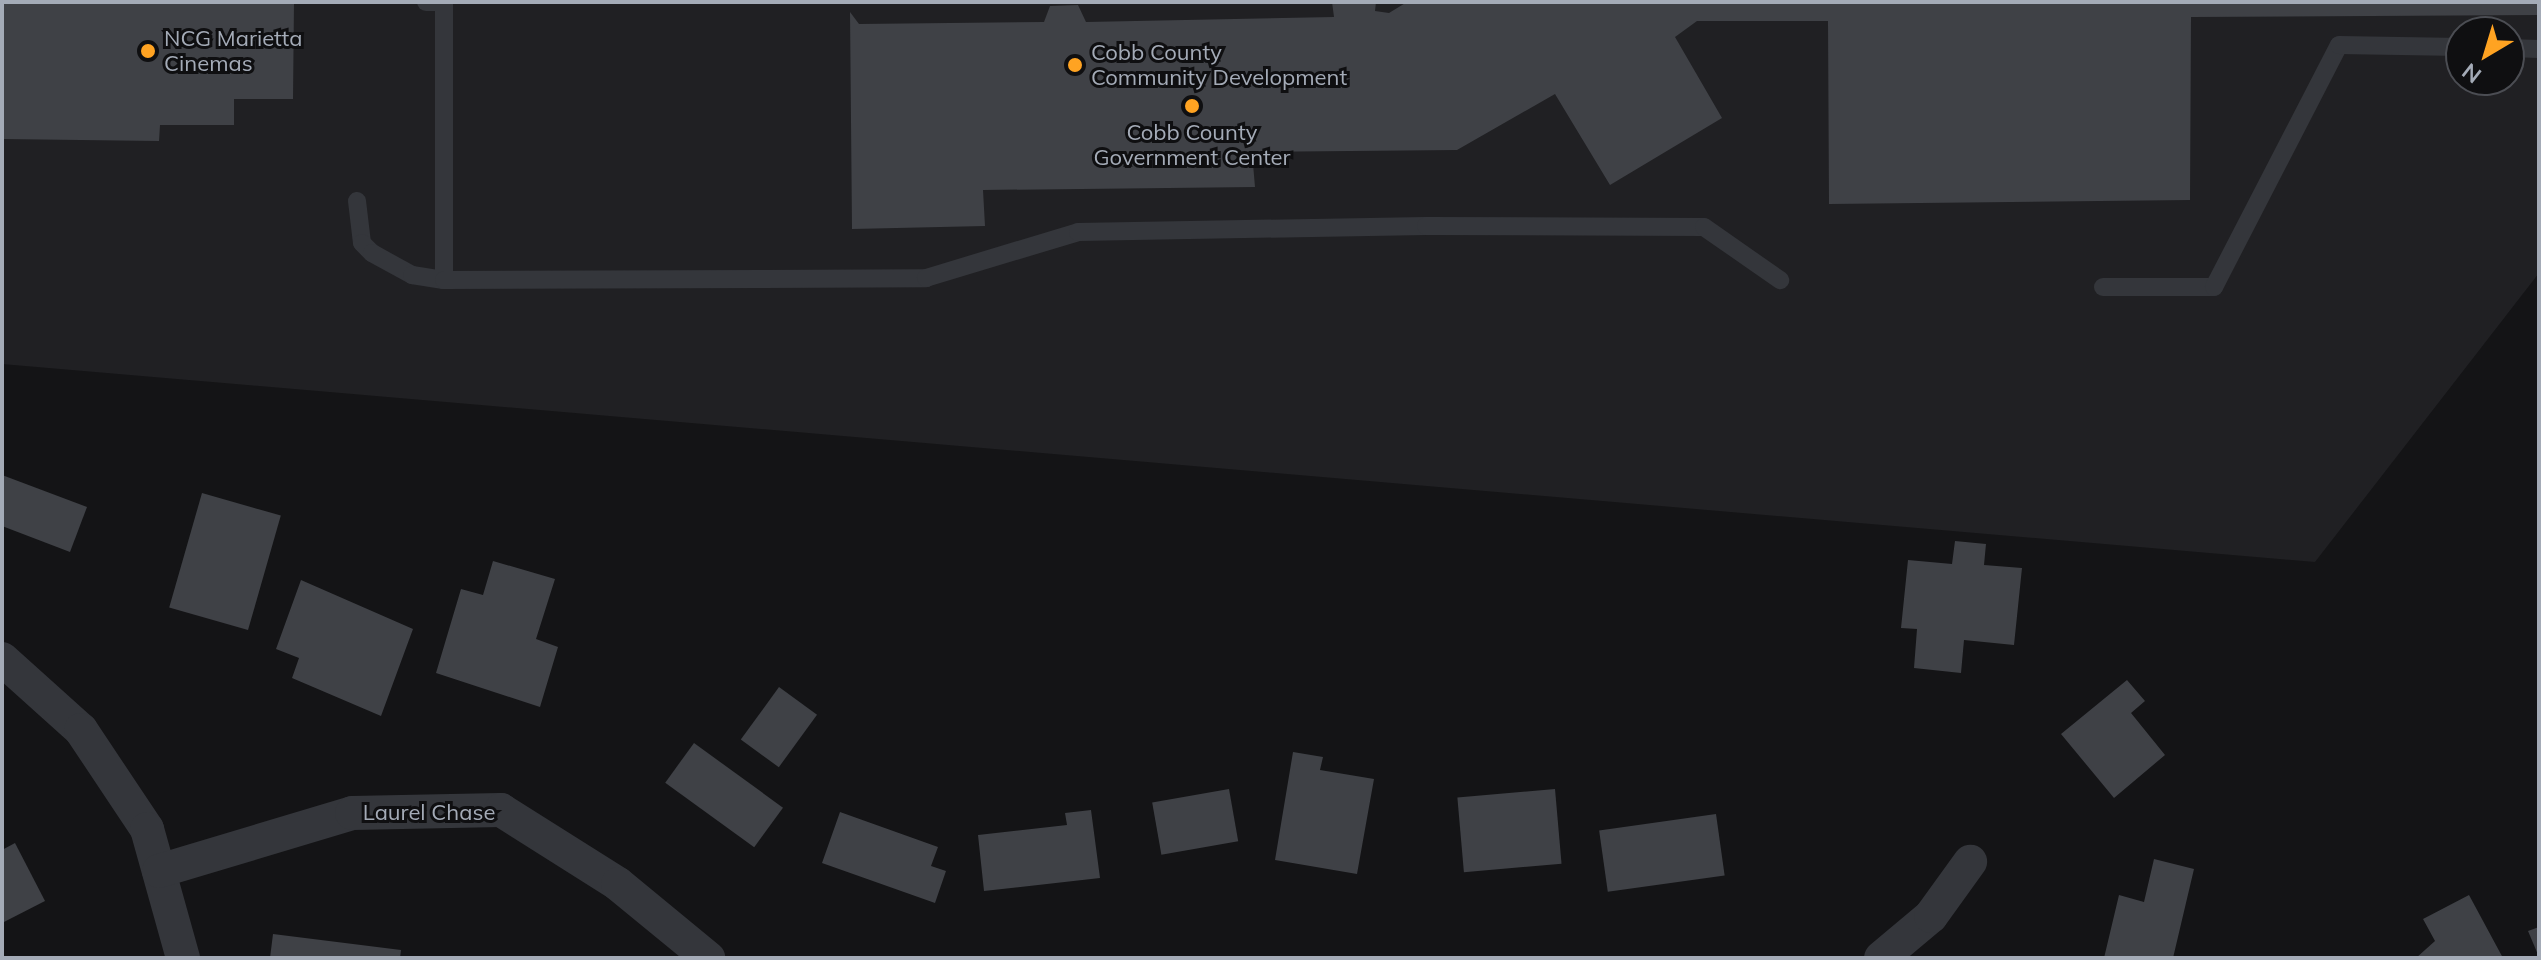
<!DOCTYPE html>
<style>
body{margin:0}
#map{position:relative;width:2541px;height:960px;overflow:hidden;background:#141416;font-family:Mulish,sans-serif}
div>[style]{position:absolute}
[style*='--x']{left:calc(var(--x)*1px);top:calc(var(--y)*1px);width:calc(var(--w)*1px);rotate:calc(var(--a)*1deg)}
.built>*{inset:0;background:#202023}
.building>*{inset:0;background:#3f4146;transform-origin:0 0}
.service>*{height:18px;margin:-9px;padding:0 9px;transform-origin:9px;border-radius:9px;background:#34363b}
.minor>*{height:34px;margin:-17px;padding:0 17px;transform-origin:17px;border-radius:17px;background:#34363b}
.dots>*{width:22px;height:22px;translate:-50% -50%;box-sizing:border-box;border:4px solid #0f0f11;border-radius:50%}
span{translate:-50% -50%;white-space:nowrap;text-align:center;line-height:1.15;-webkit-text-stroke:6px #0f0f11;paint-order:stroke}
.poi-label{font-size:22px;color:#a4abb7}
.left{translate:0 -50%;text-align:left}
.street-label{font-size:22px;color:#a4abb7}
.frame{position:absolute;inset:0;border:4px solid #a4abb7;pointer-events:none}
.north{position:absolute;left:2445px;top:16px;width:80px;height:80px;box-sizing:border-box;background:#0f0f11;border:2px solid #4b4d53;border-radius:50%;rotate:218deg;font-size:22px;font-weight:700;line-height:32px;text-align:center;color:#a4abb7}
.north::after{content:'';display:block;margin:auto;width:28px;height:36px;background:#ffa322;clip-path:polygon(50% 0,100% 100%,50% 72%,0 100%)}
</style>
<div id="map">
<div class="built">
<i style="clip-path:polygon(evenodd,2px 2px,2539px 2px,2539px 273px,2315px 562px,2px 364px,2px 2px,2461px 32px,2509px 32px,2509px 80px,2461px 80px,2461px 32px)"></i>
</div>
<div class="building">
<i style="clip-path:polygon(2px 2px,294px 2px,293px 99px,234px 99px,234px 125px,160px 125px,159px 141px,2px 139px)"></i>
<i style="clip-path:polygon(1332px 2px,1376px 2px,1375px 11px,1389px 13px,1407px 2px,2539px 2px,2539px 15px,2191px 17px,2190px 200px,1829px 204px,1828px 21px,1697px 21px,1675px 37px,1722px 118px,1610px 185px,1555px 94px,1457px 150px,1252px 152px,1255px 187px,983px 190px,985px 226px,852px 229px,850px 12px,859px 24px,1044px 22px,1050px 6px,1078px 5px,1086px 22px,1334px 17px)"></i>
<i style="clip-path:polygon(2px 475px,87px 507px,70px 552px,2px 526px)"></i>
<i style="left:202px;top:493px;width:82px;height:119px;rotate:16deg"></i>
<i style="clip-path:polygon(1955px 541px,1986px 544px,1984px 565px,2022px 568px,2014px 645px,1964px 640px,1961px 673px,1914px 668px,1917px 629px,1901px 628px,1908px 560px,1952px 564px)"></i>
<i style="clip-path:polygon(493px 561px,555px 579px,536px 639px,558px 647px,540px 707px,436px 673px,461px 589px,483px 595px)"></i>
<i style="clip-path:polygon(301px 580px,413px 629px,381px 716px,292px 678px,299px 658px,276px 649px)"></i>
<i style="clip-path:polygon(2127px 680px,2145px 701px,2131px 713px,2165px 755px,2114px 798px,2061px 734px)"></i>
<i style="left:779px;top:687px;width:47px;height:65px;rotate:36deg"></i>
<i style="left:694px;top:743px;width:110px;height:49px;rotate:36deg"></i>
<i style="clip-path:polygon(1293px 752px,1323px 757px,1320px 770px,1374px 779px,1357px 874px,1275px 860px)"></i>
<i style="left:1229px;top:789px;width:53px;height:78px;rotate:80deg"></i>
<i style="left:1555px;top:789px;width:75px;height:98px;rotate:85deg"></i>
<i style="clip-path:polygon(1091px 810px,1100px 878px,984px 891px,978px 835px,1067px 825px,1065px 813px)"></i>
<i style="clip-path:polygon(840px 812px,938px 847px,931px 866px,946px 871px,935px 903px,822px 863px)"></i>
<i style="left:1716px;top:814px;width:62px;height:118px;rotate:82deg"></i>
<i style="clip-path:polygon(15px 843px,45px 901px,2px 923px,2px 850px)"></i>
<i style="clip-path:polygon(2154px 859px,2194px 869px,2173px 958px,2104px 958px,2119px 895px,2144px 902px)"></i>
<i style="clip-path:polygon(2469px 895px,2503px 958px,2416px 958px,2435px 941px,2423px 919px)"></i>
<i style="clip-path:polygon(2539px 927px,2539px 957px,2528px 931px)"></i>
<i style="clip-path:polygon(273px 934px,401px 950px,400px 958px,270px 958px)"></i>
</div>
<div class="service">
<i style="--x:426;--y:2;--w:10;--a:0"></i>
<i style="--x:2509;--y:48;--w:30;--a:2"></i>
<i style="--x:357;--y:201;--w:42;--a:83.2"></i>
<i style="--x:362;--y:243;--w:14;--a:45"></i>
<i style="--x:372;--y:253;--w:46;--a:28.8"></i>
<i style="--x:412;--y:275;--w:32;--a:9"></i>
<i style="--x:444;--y:280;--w:278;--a:-90"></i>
<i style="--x:444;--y:280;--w:482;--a:-0.2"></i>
<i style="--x:926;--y:278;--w:159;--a:-16.8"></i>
<i style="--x:1078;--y:232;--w:348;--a:-1"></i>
<i style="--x:1426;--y:226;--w:278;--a:0.2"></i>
<i style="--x:1704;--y:227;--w:93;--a:34.9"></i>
<i style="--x:2103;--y:287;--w:111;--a:0"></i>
<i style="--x:2214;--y:287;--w:272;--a:-62.7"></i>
<i style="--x:2339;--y:45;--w:122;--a:0.9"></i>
</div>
<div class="minor">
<i style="--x:2;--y:659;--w:106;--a:41.9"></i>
<i style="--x:81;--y:730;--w:119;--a:56.3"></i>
<i style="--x:147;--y:829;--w:134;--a:74.4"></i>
<i style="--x:159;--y:871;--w:202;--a:-16.7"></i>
<i style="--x:352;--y:813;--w:149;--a:-1.2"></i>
<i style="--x:501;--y:810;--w:138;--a:32.3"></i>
<i style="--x:618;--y:884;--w:117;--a:39.4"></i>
<i style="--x:1881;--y:958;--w:65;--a:-40"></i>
<i style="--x:1931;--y:916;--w:67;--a:-54.2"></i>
</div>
<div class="dots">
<i style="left:148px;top:51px;background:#ffa322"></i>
<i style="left:1075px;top:65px;background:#ffa322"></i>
<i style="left:1192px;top:106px;background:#ffa322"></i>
</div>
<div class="poi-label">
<span class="left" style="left:164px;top:51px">NCG Marietta<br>Cinemas</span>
<span class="left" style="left:1091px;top:65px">Cobb County<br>Community Development</span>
<span style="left:1192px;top:145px">Cobb County<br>Government Center</span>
</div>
<div class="street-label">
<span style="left:429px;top:813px">Laurel Chase</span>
</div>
<div class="frame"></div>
<div class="north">N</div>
</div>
